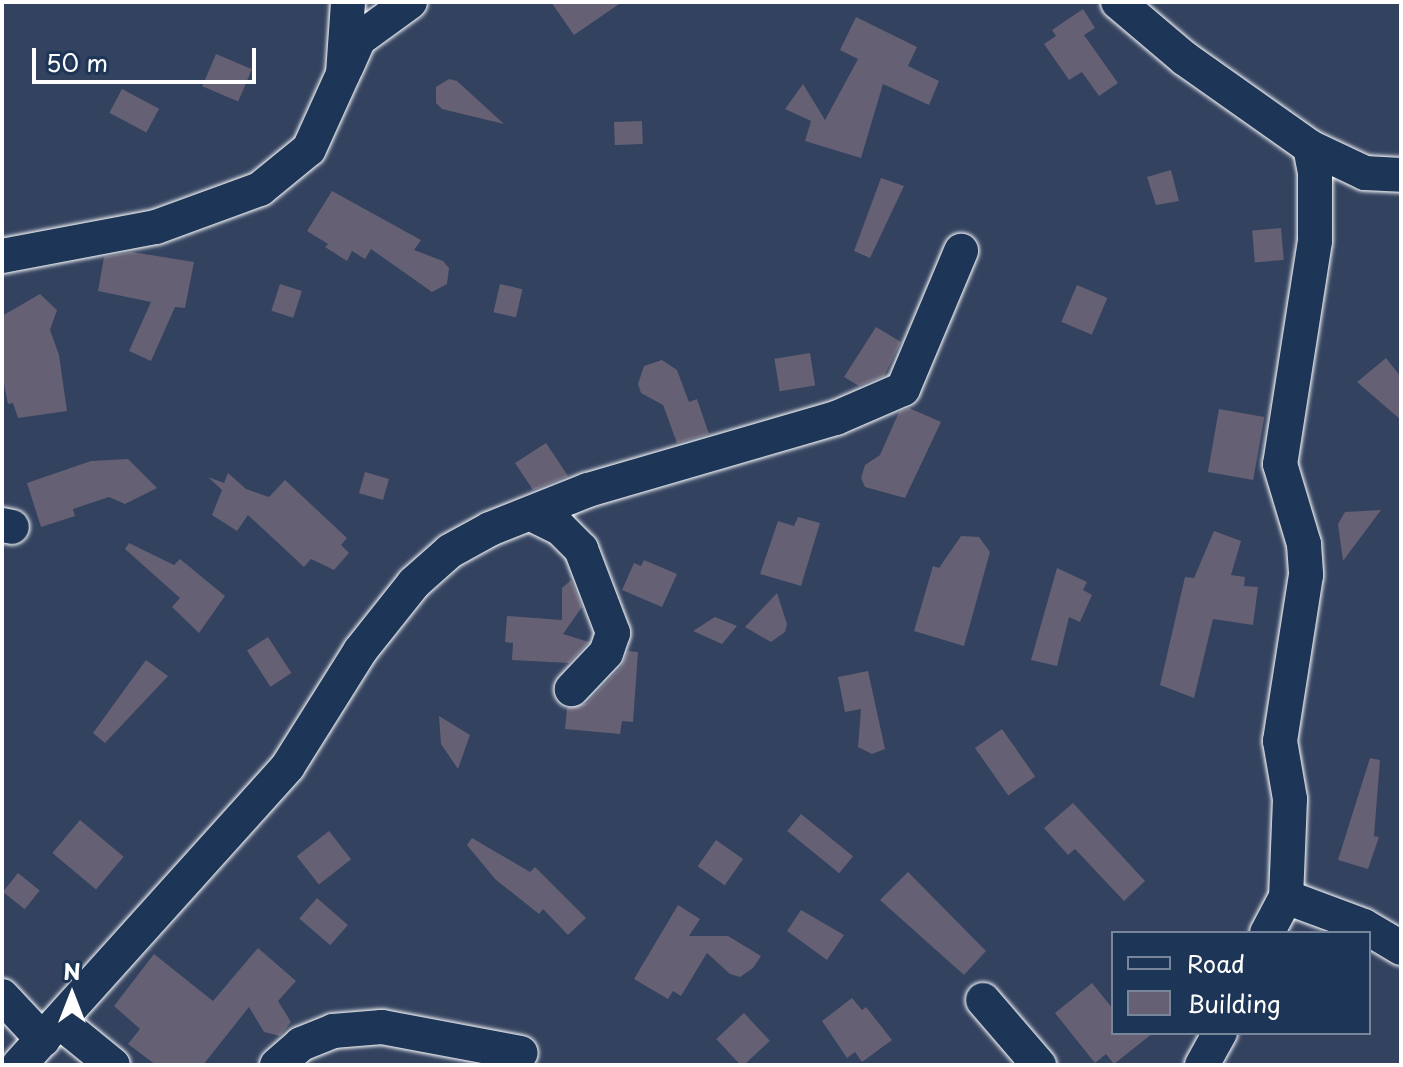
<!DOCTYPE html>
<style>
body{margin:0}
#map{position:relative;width:1403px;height:1067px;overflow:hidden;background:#33425f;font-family:"Playpen Sans",sans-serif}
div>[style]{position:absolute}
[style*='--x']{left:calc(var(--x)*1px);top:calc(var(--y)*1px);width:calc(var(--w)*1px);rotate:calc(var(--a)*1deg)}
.building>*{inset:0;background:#656073;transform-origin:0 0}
.roads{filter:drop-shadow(0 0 2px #fff) drop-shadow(0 0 2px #fff)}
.minor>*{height:34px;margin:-17px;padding:0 17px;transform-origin:17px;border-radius:17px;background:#1d3557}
span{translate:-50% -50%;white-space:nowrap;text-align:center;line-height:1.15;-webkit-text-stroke:6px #1d3557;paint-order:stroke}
.frame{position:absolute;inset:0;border:4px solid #fff;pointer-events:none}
.legend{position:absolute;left:1111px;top:931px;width:260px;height:104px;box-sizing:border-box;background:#1d3557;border:2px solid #77869a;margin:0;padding:10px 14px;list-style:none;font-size:24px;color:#fff}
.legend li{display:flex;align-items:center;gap:16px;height:40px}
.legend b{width:40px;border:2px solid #77869a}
.north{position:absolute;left:32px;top:955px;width:80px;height:80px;-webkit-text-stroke:6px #1d3557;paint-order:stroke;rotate:0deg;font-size:22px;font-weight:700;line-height:32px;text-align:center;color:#fff}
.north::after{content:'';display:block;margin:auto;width:28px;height:36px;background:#fff;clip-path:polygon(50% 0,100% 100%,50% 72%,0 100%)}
.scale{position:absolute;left:32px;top:48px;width:224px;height:36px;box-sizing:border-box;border:4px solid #fff;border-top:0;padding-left:10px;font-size:24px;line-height:28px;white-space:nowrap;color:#fff;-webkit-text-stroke:6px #1d3557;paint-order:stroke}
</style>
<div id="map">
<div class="building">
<i style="clip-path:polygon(551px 2px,622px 2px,574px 35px)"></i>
<i style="clip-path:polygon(1083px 9px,1095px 28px,1084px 35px,1118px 83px,1099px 96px,1082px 72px,1069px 80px,1044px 44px,1056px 36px,1052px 30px)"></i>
<i style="clip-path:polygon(856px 17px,917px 47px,908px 66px,939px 81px,929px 105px,883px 84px,861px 158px,805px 141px,811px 121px,785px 109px,803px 84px,825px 120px,858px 59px,840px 50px)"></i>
<i style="left:216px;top:54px;width:39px;height:35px;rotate:23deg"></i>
<i style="clip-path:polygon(449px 79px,457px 81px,504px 124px,442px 109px,436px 103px,436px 87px)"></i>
<i style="left:122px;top:89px;width:42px;height:27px;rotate:28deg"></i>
<i style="left:642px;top:121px;width:23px;height:28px;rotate:88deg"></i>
<i style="clip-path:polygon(1171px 170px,1179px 201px,1156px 205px,1147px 177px)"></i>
<i style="clip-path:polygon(881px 178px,904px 186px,870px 258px,854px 251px)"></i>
<i style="clip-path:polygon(332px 191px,421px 240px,414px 250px,443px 261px,449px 268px,447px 284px,432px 292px,371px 249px,365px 259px,352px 251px,347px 261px,325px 247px,328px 244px,307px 231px)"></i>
<i style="left:1281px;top:228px;width:32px;height:29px;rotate:85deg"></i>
<i style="clip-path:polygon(132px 252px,194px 262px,185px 308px,175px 307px,151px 361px,129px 351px,151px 302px,98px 291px,104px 257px)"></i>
<i style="left:280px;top:284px;width:23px;height:28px;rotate:18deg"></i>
<i style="left:500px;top:284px;width:23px;height:29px;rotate:13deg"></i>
<i style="left:1077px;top:285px;width:33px;height:40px;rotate:23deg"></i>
<i style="clip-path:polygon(40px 294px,57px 310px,50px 330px,59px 355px,67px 411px,18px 418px,13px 403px,8px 404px,2px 374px,2px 316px)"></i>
<i style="clip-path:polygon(876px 327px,901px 342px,884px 376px,859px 386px,844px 377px)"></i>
<i style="left:810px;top:353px;width:33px;height:36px;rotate:81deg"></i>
<i style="clip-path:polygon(1386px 358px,1401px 377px,1401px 420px,1357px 382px)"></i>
<i style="clip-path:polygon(662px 360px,677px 370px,689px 402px,697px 399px,709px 434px,677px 443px,663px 405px,641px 393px,638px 384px,644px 366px)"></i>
<i style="clip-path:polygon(909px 408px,941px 422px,905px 498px,865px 487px,861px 478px,865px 465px,880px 455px,899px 412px)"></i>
<i style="left:1219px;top:409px;width:46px;height:64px;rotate:10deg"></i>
<i style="clip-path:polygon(546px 443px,568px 476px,533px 490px,515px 463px)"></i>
<i style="clip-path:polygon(128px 459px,157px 488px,125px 504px,109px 497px,73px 509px,75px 516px,41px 527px,27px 483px,91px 461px)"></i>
<i style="left:365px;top:472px;width:25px;height:22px;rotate:16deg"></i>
<i style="clip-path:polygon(228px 473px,246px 489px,269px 497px,285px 480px,347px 538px,341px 545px,349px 553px,334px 570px,311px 559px,304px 567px,248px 515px,237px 531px,212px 515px,222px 490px,208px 477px,224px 483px)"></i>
<i style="clip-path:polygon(1381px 510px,1343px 561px,1338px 524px,1345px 512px)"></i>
<i style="clip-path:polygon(798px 517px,820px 523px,801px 586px,760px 574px,778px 521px,794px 526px)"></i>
<i style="clip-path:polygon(1214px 531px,1241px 541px,1231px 575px,1245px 577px,1244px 586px,1258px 587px,1253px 625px,1213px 619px,1194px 698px,1160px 685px,1185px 577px,1194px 578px)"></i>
<i style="clip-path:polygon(961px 536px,979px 537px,990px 552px,964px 646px,914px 631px,933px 566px,939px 568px)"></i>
<i style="clip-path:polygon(129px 543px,174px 565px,180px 559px,225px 596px,199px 633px,172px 607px,180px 598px,125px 549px)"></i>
<i style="clip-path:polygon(644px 560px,677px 574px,662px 607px,622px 590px,634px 563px,641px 566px)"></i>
<i style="clip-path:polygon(1057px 568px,1087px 582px,1083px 590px,1092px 595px,1080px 622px,1069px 617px,1057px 666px,1031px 660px)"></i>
<i style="clip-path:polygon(571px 580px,582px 607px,563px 634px,589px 642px,569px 663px,512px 660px,513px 643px,505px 642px,507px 616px,562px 620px,562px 588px)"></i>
<i style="clip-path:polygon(777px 593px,787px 624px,785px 632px,771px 642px,745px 627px)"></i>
<i style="clip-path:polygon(715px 617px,737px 626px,722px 644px,693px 631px)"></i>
<i style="left:268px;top:637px;width:43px;height:25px;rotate:57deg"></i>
<i style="clip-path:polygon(628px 651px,638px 652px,633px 722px,622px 721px,620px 734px,565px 729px,567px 708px,587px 703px,621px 667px)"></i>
<i style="clip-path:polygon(146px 660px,168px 676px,105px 743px,93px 733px)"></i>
<i style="clip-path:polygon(868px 671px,885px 749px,872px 754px,858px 747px,861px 709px,845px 712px,838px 677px)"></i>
<i style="clip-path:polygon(439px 716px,470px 735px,458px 769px,441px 744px)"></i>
<i style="left:1002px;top:729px;width:58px;height:33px;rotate:55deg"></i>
<i style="clip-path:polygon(1370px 758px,1380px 760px,1374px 836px,1379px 837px,1368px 869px,1338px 860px)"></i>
<i style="clip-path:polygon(1073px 803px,1145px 881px,1124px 901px,1075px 849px,1068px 855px,1044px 828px)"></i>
<i style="left:801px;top:814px;width:67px;height:22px;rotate:39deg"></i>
<i style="left:80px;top:820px;width:57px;height:43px;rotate:40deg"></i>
<i style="left:329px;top:831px;width:36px;height:41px;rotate:52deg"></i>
<i style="clip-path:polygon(472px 838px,530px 872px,535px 867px,586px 918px,568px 935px,543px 909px,539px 914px,495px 879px,467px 845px)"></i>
<i style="left:716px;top:840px;width:33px;height:32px;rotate:35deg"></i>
<i style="clip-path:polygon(908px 872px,986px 951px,964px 975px,880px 900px)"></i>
<i style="left:18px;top:873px;width:28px;height:24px;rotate:39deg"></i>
<i style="left:317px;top:898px;width:41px;height:27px;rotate:41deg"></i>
<i style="clip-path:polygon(678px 905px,700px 919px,689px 936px,728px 936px,761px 956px,753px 968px,740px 977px,730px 974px,707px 953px,681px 996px,673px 991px,668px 999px,634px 979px)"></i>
<i style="clip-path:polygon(801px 910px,844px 935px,827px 960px,787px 931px)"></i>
<i style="clip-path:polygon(258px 948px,296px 981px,278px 1001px,291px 1022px,280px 1036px,264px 1032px,249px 1007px,203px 1065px,156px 1065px,128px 1044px,140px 1029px,114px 1006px,154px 954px,213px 1001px)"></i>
<i style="clip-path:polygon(1092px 983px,1113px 1009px,1113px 1033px,1153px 1033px,1114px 1064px,1106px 1054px,1095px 1063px,1055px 1013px)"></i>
<i style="clip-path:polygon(852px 998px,862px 1010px,866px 1007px,892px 1040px,862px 1062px,855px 1052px,847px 1058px,822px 1021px)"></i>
<i style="left:744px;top:1013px;width:38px;height:38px;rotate:47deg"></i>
</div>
<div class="roads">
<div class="minor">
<i style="--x:1118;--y:2;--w:87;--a:40.3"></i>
<i style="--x:1184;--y:58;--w:154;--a:35.2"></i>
<i style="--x:1310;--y:147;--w:26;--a:79"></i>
<i style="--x:1315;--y:173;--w:68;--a:90"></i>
<i style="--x:1315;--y:241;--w:226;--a:98.9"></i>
<i style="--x:1280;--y:464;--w:84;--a:73.3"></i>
<i style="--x:1304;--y:544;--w:31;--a:86"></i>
<i style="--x:1306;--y:575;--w:168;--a:98.9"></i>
<i style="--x:1280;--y:741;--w:59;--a:80.2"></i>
<i style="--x:1290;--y:799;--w:98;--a:92.3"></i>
<i style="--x:1286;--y:897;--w:41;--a:117.8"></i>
<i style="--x:346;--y:68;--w:32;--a:-66"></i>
<i style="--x:359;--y:39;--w:63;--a:-36"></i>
<i style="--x:1310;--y:147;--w:61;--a:25.3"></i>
<i style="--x:1365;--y:173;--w:36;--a:3"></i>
<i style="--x:2;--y:256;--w:157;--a:-10.7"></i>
<i style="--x:156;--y:227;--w:111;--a:-20.1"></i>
<i style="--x:260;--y:189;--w:63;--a:-39.2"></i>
<i style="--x:309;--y:149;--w:82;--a:-65.6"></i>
<i style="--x:343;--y:74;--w:72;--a:-86"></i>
<i style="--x:533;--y:515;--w:30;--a:26"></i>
<i style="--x:560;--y:528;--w:30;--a:45"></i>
<i style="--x:581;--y:549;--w:90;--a:69.1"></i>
<i style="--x:613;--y:633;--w:21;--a:109"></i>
<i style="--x:606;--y:653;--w:50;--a:133.4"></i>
<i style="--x:2;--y:525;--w:10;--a:11"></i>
<i style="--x:1286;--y:897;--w:83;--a:20.4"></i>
<i style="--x:1364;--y:926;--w:43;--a:30.7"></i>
<i style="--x:2;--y:996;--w:60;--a:47"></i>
<i style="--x:983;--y:1000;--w:86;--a:49.3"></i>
<i style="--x:60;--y:1022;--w:68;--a:39.1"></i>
<i style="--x:19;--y:1065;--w:402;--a:-48"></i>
<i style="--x:288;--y:766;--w:136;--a:-57.9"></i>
<i style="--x:360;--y:651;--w:87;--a:-51.5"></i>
<i style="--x:414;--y:583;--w:48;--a:-41.6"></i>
<i style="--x:450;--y:551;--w:46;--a:-28.8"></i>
<i style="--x:490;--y:529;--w:105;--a:-21.7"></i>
<i style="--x:588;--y:490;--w:258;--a:-16.2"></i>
<i style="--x:836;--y:418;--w:73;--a:-23.4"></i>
<i style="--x:903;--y:389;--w:150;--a:-67.2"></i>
<i style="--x:277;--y:1065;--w:32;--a:-41"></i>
<i style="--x:301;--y:1044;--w:35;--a:-22"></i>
<i style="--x:333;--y:1031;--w:49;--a:-4.7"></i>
<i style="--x:382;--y:1027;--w:141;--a:10.6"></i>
<i style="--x:1202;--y:1065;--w:37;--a:-61"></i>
</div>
</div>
<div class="frame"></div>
<ul class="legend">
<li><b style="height:10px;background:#1d3557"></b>Road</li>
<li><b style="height:22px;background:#656073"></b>Building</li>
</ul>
<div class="north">N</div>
<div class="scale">50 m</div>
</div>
